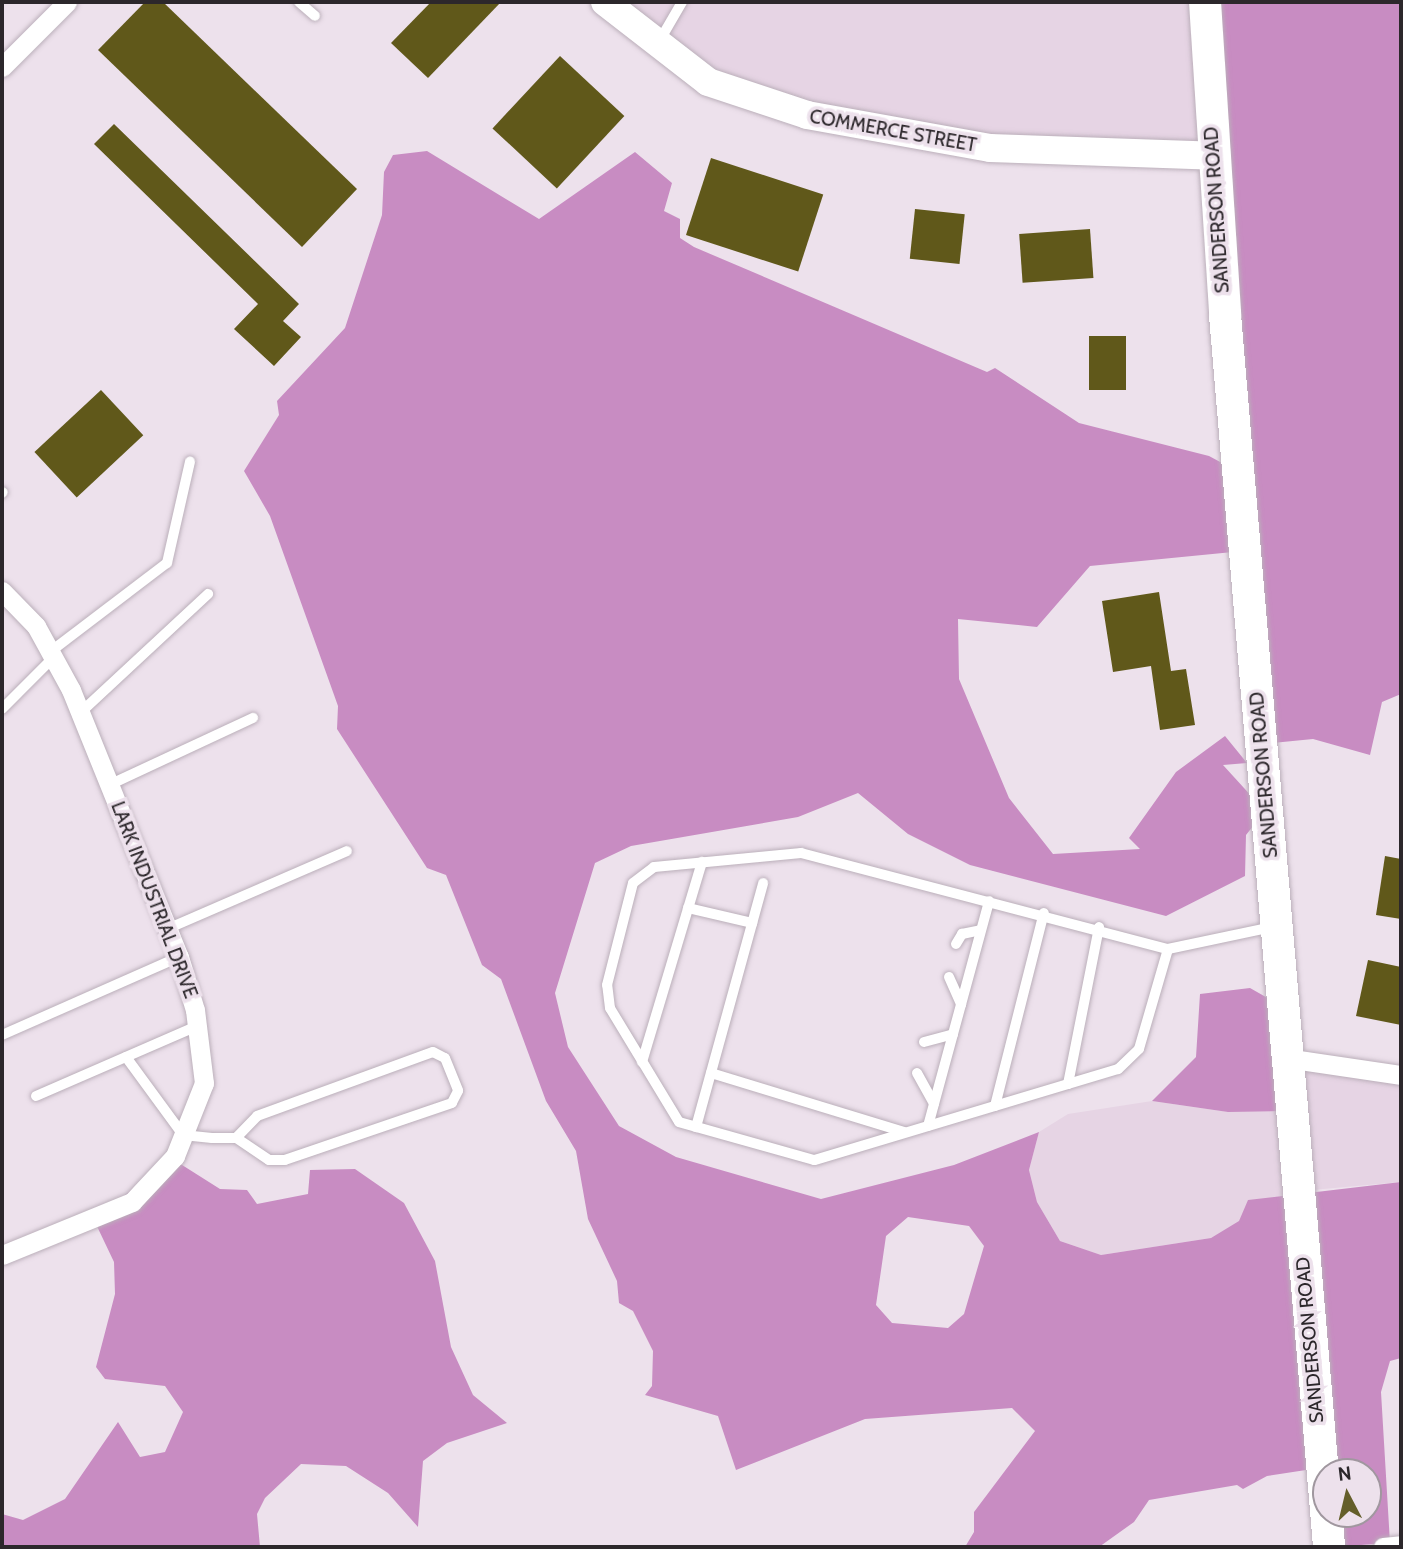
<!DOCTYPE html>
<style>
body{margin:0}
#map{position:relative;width:1403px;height:1549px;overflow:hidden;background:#ede1ec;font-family:Cabin,sans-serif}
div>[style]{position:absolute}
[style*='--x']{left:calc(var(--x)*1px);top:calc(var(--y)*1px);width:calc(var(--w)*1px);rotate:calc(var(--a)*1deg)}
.built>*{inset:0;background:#e6d4e4}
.forest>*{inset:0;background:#c88cc2}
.building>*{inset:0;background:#60581a;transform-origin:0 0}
.roads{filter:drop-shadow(0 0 2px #bbafba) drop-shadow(0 0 2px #bbafba)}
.lane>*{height:10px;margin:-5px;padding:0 5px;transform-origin:5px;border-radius:5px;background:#fff}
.street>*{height:19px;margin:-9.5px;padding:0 9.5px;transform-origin:9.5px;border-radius:9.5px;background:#fff}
.secondary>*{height:28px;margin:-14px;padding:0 14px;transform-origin:14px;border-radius:14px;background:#fff}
.primary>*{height:32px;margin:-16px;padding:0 16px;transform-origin:16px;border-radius:16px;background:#fff}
span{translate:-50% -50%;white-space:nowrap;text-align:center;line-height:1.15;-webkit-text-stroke:7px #ede1ec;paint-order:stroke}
.street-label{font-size:19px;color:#2c272b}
.frame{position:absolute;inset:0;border:4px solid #2c272b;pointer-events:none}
.north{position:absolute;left:1312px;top:1458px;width:70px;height:70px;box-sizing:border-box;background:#ede1ec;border:2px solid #a0979f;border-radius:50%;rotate:353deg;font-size:19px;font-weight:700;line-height:28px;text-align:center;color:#2c272b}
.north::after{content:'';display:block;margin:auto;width:24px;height:32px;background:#645e2a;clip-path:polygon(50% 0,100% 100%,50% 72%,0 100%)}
</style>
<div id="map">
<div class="built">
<i style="clip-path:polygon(610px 2px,1205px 2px,1213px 149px,1062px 148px,745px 98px)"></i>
<i style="clip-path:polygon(1298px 1058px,1401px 1072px,1401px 1182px,1301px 1191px,1211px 1238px,1101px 1255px,1060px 1241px,1037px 1202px,1029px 1170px,1039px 1132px,1068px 1114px,1152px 1101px,1228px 1112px)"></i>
</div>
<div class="forest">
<i style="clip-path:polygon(evenodd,1205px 2px,1401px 2px,1401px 694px,1382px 702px,1370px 755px,1313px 739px,1263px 744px,1243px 551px,1090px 566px,1037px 627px,958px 619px,959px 679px,1009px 798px,1053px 854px,1140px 849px,1129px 838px,1176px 772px,1225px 736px,1247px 763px,1223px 765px,1265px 811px,1246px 835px,1245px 876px,1166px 916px,970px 865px,908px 834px,858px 793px,798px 817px,631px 846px,595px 863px,555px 993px,568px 1047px,619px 1126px,676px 1157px,821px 1199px,954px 1165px,1039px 1132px,1029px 1170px,1037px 1202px,1060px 1241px,1101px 1255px,1211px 1238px,1239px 1221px,1248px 1200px,1401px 1182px,1401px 1358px,1390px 1361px,1381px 1392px,1390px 1543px,1332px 1547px,1327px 1514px,1368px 1514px,1368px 1472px,1319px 1468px,1267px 1476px,1243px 1489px,1237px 1485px,1149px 1500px,1134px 1522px,1099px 1547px,965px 1547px,974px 1532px,974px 1512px,1035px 1431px,1012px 1408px,865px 1419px,736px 1470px,718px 1416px,645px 1395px,652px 1386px,653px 1351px,633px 1311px,619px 1303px,617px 1281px,588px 1219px,576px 1151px,546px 1101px,501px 979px,482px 965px,446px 875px,427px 868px,337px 729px,338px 706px,270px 516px,244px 471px,279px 415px,277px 401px,345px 328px,382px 215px,384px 172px,393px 155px,427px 151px,539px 219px,635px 152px,672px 183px,664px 211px,680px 219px,680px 238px,694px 247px,987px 372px,995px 368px,1079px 423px,1209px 456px,1237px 471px,1205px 2px,908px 1217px,969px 1226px,984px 1246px,964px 1314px,948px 1328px,892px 1323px,876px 1305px,886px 1236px,908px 1217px)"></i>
<i style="clip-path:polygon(1250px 988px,1282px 1006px,1286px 1111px,1228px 1112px,1152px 1101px,1196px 1057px,1200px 994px)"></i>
<i style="clip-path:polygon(171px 1158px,220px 1189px,247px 1190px,257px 1204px,308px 1194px,310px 1170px,355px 1169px,404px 1203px,435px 1261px,451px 1347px,473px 1395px,507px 1423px,447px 1443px,423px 1461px,418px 1527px,388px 1493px,346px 1466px,301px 1464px,265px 1498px,257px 1514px,260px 1547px,2px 1547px,2px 1514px,23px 1520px,65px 1499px,118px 1422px,140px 1457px,165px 1452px,183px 1412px,165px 1386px,105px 1379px,96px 1367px,115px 1294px,114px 1262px,94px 1220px)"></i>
</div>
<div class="building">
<i style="clip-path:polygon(145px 2px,163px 2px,357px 189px,302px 247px,98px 50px)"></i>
<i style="clip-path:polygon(431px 2px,501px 2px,428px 78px,391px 43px)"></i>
<i style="left:560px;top:56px;width:88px;height:99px;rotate:43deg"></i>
<i style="clip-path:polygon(114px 124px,299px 304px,283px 321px,301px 337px,274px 366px,234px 329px,258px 304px,94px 144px)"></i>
<i style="left:711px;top:158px;width:118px;height:81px;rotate:18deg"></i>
<i style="left:915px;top:209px;width:50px;height:50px;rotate:6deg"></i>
<i style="left:1090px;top:229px;width:49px;height:71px;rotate:86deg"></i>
<i style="left:1089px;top:336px;width:37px;height:54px"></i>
<i style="left:101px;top:390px;width:62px;height:91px;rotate:47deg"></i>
<i style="clip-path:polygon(1159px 592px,1171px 671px,1186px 669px,1195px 725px,1160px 730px,1151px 666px,1113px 672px,1102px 601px)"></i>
<i style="clip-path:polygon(1385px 856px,1401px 859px,1401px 919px,1376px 915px)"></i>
<i style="clip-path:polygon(1368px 960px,1401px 967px,1401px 1025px,1356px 1016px)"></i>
</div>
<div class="roads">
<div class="lane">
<i style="--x:299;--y:2;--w:21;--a:41"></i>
<i style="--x:660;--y:40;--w:44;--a:-59.9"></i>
<i style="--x:2;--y:493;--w:1;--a:-45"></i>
<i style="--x:50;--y:652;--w:147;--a:-37.3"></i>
<i style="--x:167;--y:563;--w:104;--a:-77.2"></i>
<i style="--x:2;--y:709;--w:72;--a:-45"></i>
<i style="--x:80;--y:713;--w:175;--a:-42.9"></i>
<i style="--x:109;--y:785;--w:159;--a:-25"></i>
<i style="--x:688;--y:908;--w:66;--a:13.2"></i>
<i style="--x:167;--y:929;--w:196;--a:-23.4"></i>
<i style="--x:956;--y:944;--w:12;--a:-59"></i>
<i style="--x:962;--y:934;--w:19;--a:-12"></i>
<i style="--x:1168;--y:949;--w:104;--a:106.2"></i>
<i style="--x:1139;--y:1049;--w:29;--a:136"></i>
<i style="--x:1118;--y:1069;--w:317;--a:163.3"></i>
<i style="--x:814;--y:1160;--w:140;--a:-164.3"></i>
<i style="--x:679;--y:1122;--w:133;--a:-121.2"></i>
<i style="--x:610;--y:1008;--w:23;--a:-97"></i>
<i style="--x:607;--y:985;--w:105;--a:-75.7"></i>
<i style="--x:633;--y:883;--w:26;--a:-37"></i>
<i style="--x:654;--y:867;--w:148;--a:-5.4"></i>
<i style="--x:801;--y:853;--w:379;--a:14.7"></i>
<i style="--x:1168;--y:949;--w:106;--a:-11.9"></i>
<i style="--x:949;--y:977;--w:30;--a:66"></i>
<i style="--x:2;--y:1035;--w:193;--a:-23.8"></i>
<i style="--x:924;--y:1042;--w:30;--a:-15"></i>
<i style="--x:126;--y:1057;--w:97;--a:53.8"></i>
<i style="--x:183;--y:1135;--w:29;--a:6"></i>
<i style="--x:212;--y:1138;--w:24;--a:0"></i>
<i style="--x:236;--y:1138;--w:30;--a:-46"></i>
<i style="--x:257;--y:1116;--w:187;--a:-20"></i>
<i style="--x:433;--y:1052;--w:13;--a:27"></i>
<i style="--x:445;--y:1058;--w:35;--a:68"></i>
<i style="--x:458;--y:1091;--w:13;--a:117"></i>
<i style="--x:452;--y:1103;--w:176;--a:161.2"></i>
<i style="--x:285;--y:1160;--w:16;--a:180"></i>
<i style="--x:269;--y:1160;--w:40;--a:-146"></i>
<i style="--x:642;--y:1062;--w:209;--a:-73.3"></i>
<i style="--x:711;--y:1073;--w:202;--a:17"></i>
<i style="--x:917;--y:1073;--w:35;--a:61"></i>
<i style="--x:1068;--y:1084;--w:160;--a:-78.8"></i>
<i style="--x:36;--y:1096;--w:176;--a:-23.5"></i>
<i style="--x:995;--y:1106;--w:199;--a:-75.8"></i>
<i style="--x:928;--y:1126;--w:233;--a:-74.8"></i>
<i style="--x:696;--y:1127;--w:253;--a:-74.6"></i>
</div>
<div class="street">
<i style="--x:2;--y:67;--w:92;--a:-45"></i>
<i style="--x:2;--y:591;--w:49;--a:45.8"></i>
<i style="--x:36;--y:626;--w:73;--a:61.3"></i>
<i style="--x:71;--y:690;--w:288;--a:68"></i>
<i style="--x:179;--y:957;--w:55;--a:73.2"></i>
<i style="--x:195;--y:1010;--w:74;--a:83"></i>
<i style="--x:204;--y:1083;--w:79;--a:111.7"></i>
<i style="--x:175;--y:1156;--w:63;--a:133.1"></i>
<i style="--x:132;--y:1202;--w:140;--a:157.8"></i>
<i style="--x:1286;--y:1058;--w:116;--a:8.4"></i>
<i style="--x:1383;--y:1547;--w:18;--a:-6"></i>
</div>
<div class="secondary">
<i style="--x:605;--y:2;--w:130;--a:37.8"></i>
<i style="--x:708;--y:82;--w:104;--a:18.4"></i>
<i style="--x:807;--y:115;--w:186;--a:10.2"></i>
<i style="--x:990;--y:148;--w:224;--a:2"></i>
</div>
<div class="primary">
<i style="--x:1205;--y:2;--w:314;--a:86.3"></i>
<i style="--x:1225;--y:315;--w:1236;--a:85.17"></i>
</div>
</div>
<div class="street-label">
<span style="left:893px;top:131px;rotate:10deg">COMMERCE STREET</span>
<span style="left:1217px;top:210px;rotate:-94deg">SANDERSON ROAD</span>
<span style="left:1264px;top:775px;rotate:-95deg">SANDERSON ROAD</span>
<span style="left:154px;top:900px;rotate:69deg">LARK INDUSTRIAL DRIVE</span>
<span style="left:1310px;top:1340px;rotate:-95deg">SANDERSON ROAD</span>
</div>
<div class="frame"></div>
<div class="north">N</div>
</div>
